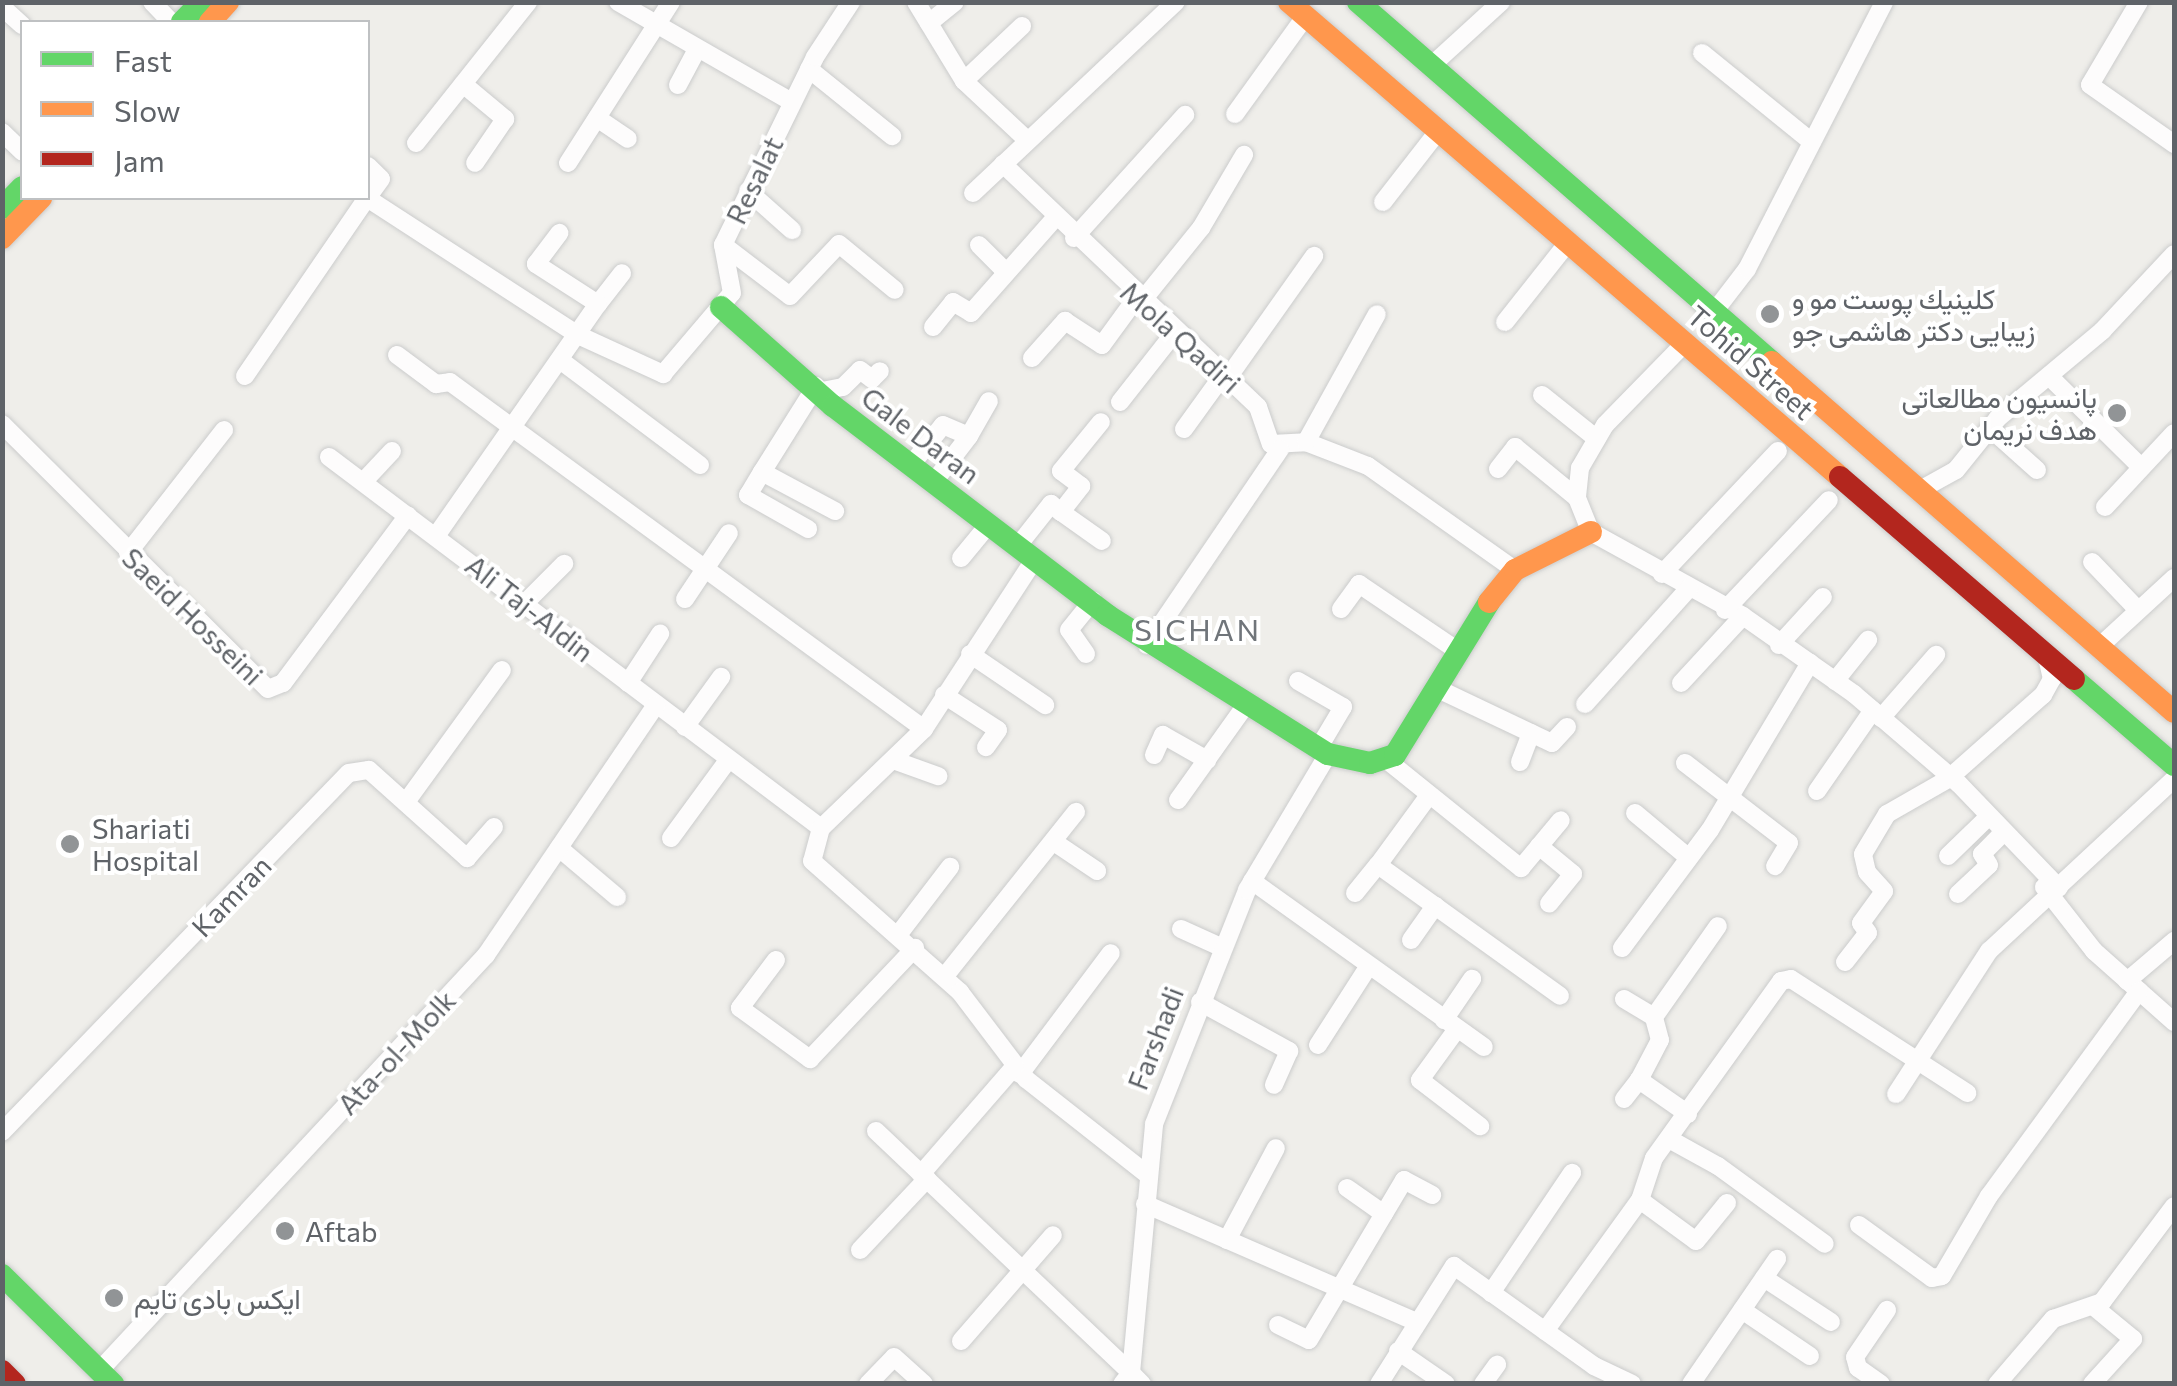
<!DOCTYPE html>
<meta charset="utf-8">
<style>
body{margin:0}
#map{position:relative;width:2177px;height:1386px;overflow:hidden;background:#efeeea;font-family:Commissioner,Vazirmatn,sans-serif}
div>[style]{position:absolute}
[style*='--x']{left:calc(var(--x)*1px);top:calc(var(--y)*1px);width:calc(var(--w)*1px);rotate:calc(var(--a)*1deg)}
.roads{filter:drop-shadow(0 0 2px #cbcccc) drop-shadow(0 0 2px #cbcccc)}
.street>*{height:18px;margin:-9px;padding:0 9px;transform-origin:9px;border-radius:9px;background:#fdfcfc}
.fast>*{height:22px;margin:-11px;padding:0 11px;transform-origin:11px;border-radius:11px;background:#63d668}
.slow>*{height:22px;margin:-11px;padding:0 11px;transform-origin:11px;border-radius:11px;background:#ff974d}
.jam>*{height:22px;margin:-11px;padding:0 11px;transform-origin:11px;border-radius:11px;background:#b3261e}
.dots>*{width:28px;height:28px;translate:-50% -50%;box-sizing:border-box;border:5px solid #fff;border-radius:50%}
span{translate:-50% -50%;white-space:nowrap;text-align:center;line-height:1.15;-webkit-text-stroke:8px #fff;paint-order:stroke}
.street-label{font-size:28px;color:#5f6368}
.poi-label{font-size:28px;color:#5f6368}
.left{translate:0 -50%;text-align:left}
.right{translate:-100% -50%;text-align:right}
.neighbourhood-label{font-size:30px;color:#70757a;letter-spacing:2.5px}
.frame{position:absolute;inset:0;border:5px solid #5f6368;pointer-events:none}
.legend{position:absolute;left:20px;top:20px;width:350px;height:180px;box-sizing:border-box;background:#fff;border:2px solid #bfc1c3;margin:0;padding:12px 18px;list-style:none;font-size:30px;color:#5f6368}
.legend li{display:flex;align-items:center;gap:20px;height:50px}
.legend b{width:50px;border:2px solid #bfc1c3}
</style>
<div id="map">
<div class="roads">
<div class="street">
<i style="--x:152;--y:2;--w:28;--a:46"></i>
<i style="--x:618;--y:2;--w:201;--a:29.9"></i>
<i style="--x:916;--y:2;--w:92;--a:58.7"></i>
<i style="--x:964;--y:81;--w:86;--a:43.1"></i>
<i style="--x:2139;--y:2;--w:96;--a:120.6"></i>
<i style="--x:2090;--y:85;--w:103;--a:35.1"></i>
<i style="--x:2;--y:7;--w:27;--a:42"></i>
<i style="--x:929;--y:23;--w:33;--a:-39"></i>
<i style="--x:1702;--y:53;--w:141;--a:39"></i>
<i style="--x:1431;--y:66;--w:95;--a:-42.4"></i>
<i style="--x:809;--y:69;--w:107;--a:38.9"></i>
<i style="--x:964;--y:81;--w:80;--a:-43.5"></i>
<i style="--x:463;--y:84;--w:55;--a:39.8"></i>
<i style="--x:505;--y:119;--w:53;--a:124.3"></i>
<i style="--x:678;--y:85;--w:40;--a:-62"></i>
<i style="--x:1235;--y:114;--w:120;--a:-54.2"></i>
<i style="--x:597;--y:118;--w:37;--a:34"></i>
<i style="--x:2;--y:132;--w:28;--a:44"></i>
<i style="--x:416;--y:143;--w:180;--a:-51.5"></i>
<i style="--x:568;--y:163;--w:191;--a:-57.4"></i>
<i style="--x:1003;--y:164;--w:352;--a:43.6"></i>
<i style="--x:1258;--y:407;--w:39;--a:71"></i>
<i style="--x:1271;--y:444;--w:35;--a:-3"></i>
<i style="--x:1306;--y:442;--w:66;--a:21.2"></i>
<i style="--x:1368;--y:466;--w:180;--a:35.3"></i>
<i style="--x:368;--y:166;--w:18;--a:45"></i>
<i style="--x:381;--y:179;--w:22;--a:126"></i>
<i style="--x:748;--y:191;--w:59;--a:41.6"></i>
<i style="--x:973;--y:193;--w:279;--a:-43.3"></i>
<i style="--x:367;--y:198;--w:252;--a:33"></i>
<i style="--x:578;--y:335;--w:94;--a:24.6"></i>
<i style="--x:663;--y:374;--w:106;--a:-49.6"></i>
<i style="--x:732;--y:293;--w:49;--a:-100.6"></i>
<i style="--x:723;--y:245;--w:209;--a:-63.9"></i>
<i style="--x:815;--y:57;--w:66;--a:-56.8"></i>
<i style="--x:1383;--y:202;--w:86;--a:-52.1"></i>
<i style="--x:1074;--y:238;--w:166;--a:-47.9"></i>
<i style="--x:723;--y:245;--w:84;--a:37.3"></i>
<i style="--x:790;--y:296;--w:71;--a:-46.7"></i>
<i style="--x:839;--y:244;--w:72;--a:39.4"></i>
<i style="--x:979;--y:245;--w:37;--a:45"></i>
<i style="--x:1142;--y:301;--w:94;--a:-51.1"></i>
<i style="--x:1201;--y:228;--w:85;--a:-59.5"></i>
<i style="--x:598;--y:304;--w:39;--a:-52"></i>
<i style="--x:1714;--y:312;--w:54;--a:-52.5"></i>
<i style="--x:1747;--y:269;--w:300;--a:-62.8"></i>
<i style="--x:1505;--y:322;--w:98;--a:-51.6"></i>
<i style="--x:933;--y:327;--w:32;--a:-51"></i>
<i style="--x:953;--y:302;--w:21;--a:31"></i>
<i style="--x:971;--y:313;--w:127;--a:-48.5"></i>
<i style="--x:1684;--y:344;--w:113;--a:134.3"></i>
<i style="--x:1605;--y:425;--w:50;--a:120.2"></i>
<i style="--x:1580;--y:468;--w:30;--a:96"></i>
<i style="--x:1577;--y:498;--w:37;--a:68"></i>
<i style="--x:1591;--y:532;--w:174;--a:28.9"></i>
<i style="--x:1743;--y:616;--w:136;--a:35.1"></i>
<i style="--x:1854;--y:694;--w:138;--a:40.6"></i>
<i style="--x:1959;--y:784;--w:144;--a:46.1"></i>
<i style="--x:397;--y:355;--w:49;--a:36.6"></i>
<i style="--x:436;--y:384;--w:14;--a:-8"></i>
<i style="--x:450;--y:382;--w:587;--a:36.21"></i>
<i style="--x:1032;--y:358;--w:50;--a:-48.3"></i>
<i style="--x:1065;--y:321;--w:44;--a:33"></i>
<i style="--x:1102;--y:345;--w:59;--a:-53.9"></i>
<i style="--x:560;--y:360;--w:175;--a:36.9"></i>
<i style="--x:245;--y:376;--w:216;--a:-55.6"></i>
<i style="--x:2050;--y:377;--w:127;--a:44.7"></i>
<i style="--x:1227;--y:379;--w:151;--a:-54.7"></i>
<i style="--x:816;--y:386;--w:102;--a:122.1"></i>
<i style="--x:762;--y:472;--w:83;--a:28.1"></i>
<i style="--x:822;--y:391;--w:21;--a:-11"></i>
<i style="--x:843;--y:387;--w:24;--a:-45"></i>
<i style="--x:860;--y:370;--w:15;--a:37"></i>
<i style="--x:872;--y:379;--w:11;--a:-45"></i>
<i style="--x:1542;--y:395;--w:70;--a:38.7"></i>
<i style="--x:1120;--y:402;--w:89;--a:-51.8"></i>
<i style="--x:2;--y:424;--w:375;--a:44.9"></i>
<i style="--x:268;--y:689;--w:16;--a:-22"></i>
<i style="--x:283;--y:683;--w:209;--a:-53.3"></i>
<i style="--x:1990;--y:428;--w:63;--a:41.8"></i>
<i style="--x:1184;--y:429;--w:67;--a:-54.2"></i>
<i style="--x:1306;--y:442;--w:146;--a:-61"></i>
<i style="--x:329;--y:457;--w:616;--a:37.02"></i>
<i style="--x:911;--y:465;--w:51;--a:-51.3"></i>
<i style="--x:943;--y:425;--w:28;--a:23"></i>
<i style="--x:969;--y:436;--w:40;--a:-60.3"></i>
<i style="--x:1498;--y:469;--w:28;--a:-52"></i>
<i style="--x:1515;--y:447;--w:80;--a:39.4"></i>
<i style="--x:762;--y:472;--w:27;--a:121"></i>
<i style="--x:748;--y:495;--w:69;--a:29.5"></i>
<i style="--x:364;--y:481;--w:41;--a:-47"></i>
<i style="--x:933;--y:483;--w:59;--a:-52.5"></i>
<i style="--x:1920;--y:490;--w:41;--a:-29.1"></i>
<i style="--x:1956;--y:470;--w:67;--a:-51.1"></i>
<i style="--x:1998;--y:418;--w:136;--a:-39.9"></i>
<i style="--x:2102;--y:331;--w:105;--a:-46.9"></i>
<i style="--x:2105;--y:507;--w:101;--a:-47"></i>
<i style="--x:1061;--y:512;--w:50;--a:35.3"></i>
<i style="--x:436;--y:536;--w:283;--a:-55.1"></i>
<i style="--x:598;--y:304;--w:74;--a:-147.2"></i>
<i style="--x:536;--y:264;--w:39;--a:-53"></i>
<i style="--x:1017;--y:547;--w:55;--a:-51.7"></i>
<i style="--x:1051;--y:504;--w:13;--a:39"></i>
<i style="--x:1061;--y:512;--w:33;--a:-52"></i>
<i style="--x:1081;--y:486;--w:25;--a:-143"></i>
<i style="--x:1061;--y:471;--w:63;--a:-50.8"></i>
<i style="--x:128;--y:553;--w:156;--a:-52"></i>
<i style="--x:961;--y:558;--w:44;--a:-50.5"></i>
<i style="--x:1034;--y:560;--w:202;--a:123.1"></i>
<i style="--x:924;--y:729;--w:143;--a:136.1"></i>
<i style="--x:821;--y:828;--w:34;--a:105"></i>
<i style="--x:812;--y:861;--w:198;--a:41.5"></i>
<i style="--x:960;--y:992;--w:109;--a:52.8"></i>
<i style="--x:1026;--y:1079;--w:155;--a:38.2"></i>
<i style="--x:2092;--y:562;--w:65;--a:46.2"></i>
<i style="--x:1662;--y:574;--w:169;--a:-46.7"></i>
<i style="--x:685;--y:599;--w:79;--a:-56.3"></i>
<i style="--x:524;--y:604;--w:57;--a:-45"></i>
<i style="--x:1341;--y:609;--w:31;--a:-54"></i>
<i style="--x:1359;--y:584;--w:120;--a:34.1"></i>
<i style="--x:1725;--y:610;--w:151;--a:-46.6"></i>
<i style="--x:1147;--y:645;--w:237;--a:-55.8"></i>
<i style="--x:1779;--y:645;--w:65;--a:-47.5"></i>
<i style="--x:2099;--y:647;--w:102;--a:-42.6"></i>
<i style="--x:970;--y:654;--w:91;--a:34.2"></i>
<i style="--x:1086;--y:654;--w:29;--a:-125"></i>
<i style="--x:1069;--y:630;--w:38;--a:-51"></i>
<i style="--x:1298;--y:681;--w:52;--a:30"></i>
<i style="--x:1343;--y:707;--w:49;--a:120.8"></i>
<i style="--x:1835;--y:681;--w:53;--a:-51.2"></i>
<i style="--x:628;--y:683;--w:59;--a:-56.9"></i>
<i style="--x:1681;--y:683;--w:91;--a:-47.2"></i>
<i style="--x:1436;--y:688;--w:128;--a:25.4"></i>
<i style="--x:1552;--y:743;--w:22;--a:-47"></i>
<i style="--x:944;--y:695;--w:64;--a:32.9"></i>
<i style="--x:998;--y:730;--w:21;--a:125"></i>
<i style="--x:1585;--y:704;--w:156;--a:-48.1"></i>
<i style="--x:1881;--y:718;--w:84;--a:-48.9"></i>
<i style="--x:685;--y:727;--w:62;--a:-54.2"></i>
<i style="--x:1154;--y:755;--w:22;--a:-66"></i>
<i style="--x:1163;--y:735;--w:51;--a:29.6"></i>
<i style="--x:896;--y:761;--w:45;--a:19.7"></i>
<i style="--x:1388;--y:761;--w:171;--a:38.8"></i>
<i style="--x:1521;--y:868;--w:62;--a:-50.2"></i>
<i style="--x:1520;--y:762;--w:31;--a:-69"></i>
<i style="--x:1685;--y:763;--w:131;--a:37.6"></i>
<i style="--x:1789;--y:843;--w:27;--a:121"></i>
<i style="--x:1817;--y:791;--w:98;--a:-55.3"></i>
<i style="--x:1427;--y:798;--w:83;--a:126.2"></i>
<i style="--x:1378;--y:865;--w:224;--a:35.7"></i>
<i style="--x:1178;--y:800;--w:115;--a:-54.5"></i>
<i style="--x:406;--y:802;--w:163;--a:-54"></i>
<i style="--x:1635;--y:813;--w:70;--a:39.8"></i>
<i style="--x:671;--y:838;--w:97;--a:-53.8"></i>
<i style="--x:1054;--y:842;--w:52;--a:34"></i>
<i style="--x:1539;--y:846;--w:44;--a:39.5"></i>
<i style="--x:1573;--y:874;--w:38;--a:129"></i>
<i style="--x:559;--y:848;--w:76;--a:40.2"></i>
<i style="--x:1948;--y:856;--w:49;--a:-44.2"></i>
<i style="--x:1252;--y:881;--w:285;--a:35.6"></i>
<i style="--x:2044;--y:887;--w:81;--a:52"></i>
<i style="--x:2094;--y:951;--w:107;--a:41.6"></i>
<i style="--x:1355;--y:893;--w:36;--a:-51"></i>
<i style="--x:1958;--y:894;--w:42;--a:-43.1"></i>
<i style="--x:1989;--y:865;--w:13;--a:-122"></i>
<i style="--x:1982;--y:854;--w:23;--a:-45"></i>
<i style="--x:1181;--y:929;--w:46;--a:24.3"></i>
<i style="--x:898;--y:935;--w:86;--a:-52.6"></i>
<i style="--x:1411;--y:940;--w:42;--a:-54.8"></i>
<i style="--x:1622;--y:948;--w:147;--a:-53.3"></i>
<i style="--x:1710;--y:830;--w:195;--a:-59.1"></i>
<i style="--x:776;--y:960;--w:60;--a:126.9"></i>
<i style="--x:740;--y:1008;--w:87;--a:36.1"></i>
<i style="--x:810;--y:1059;--w:153;--a:-46.6"></i>
<i style="--x:1845;--y:962;--w:37;--a:-52"></i>
<i style="--x:1868;--y:933;--w:12;--a:-125"></i>
<i style="--x:1861;--y:923;--w:39;--a:-54"></i>
<i style="--x:1884;--y:891;--w:25;--a:-132"></i>
<i style="--x:1867;--y:872;--w:18;--a:-103"></i>
<i style="--x:1863;--y:854;--w:47;--a:-59"></i>
<i style="--x:1887;--y:814;--w:70;--a:-29.8"></i>
<i style="--x:1948;--y:779;--w:127;--a:-41.5"></i>
<i style="--x:2043;--y:695;--w:18;--a:-61"></i>
<i style="--x:2052;--y:679;--w:18;--a:-103"></i>
<i style="--x:945;--y:976;--w:210;--a:-51.4"></i>
<i style="--x:2127;--y:981;--w:62;--a:-40.4"></i>
<i style="--x:1624;--y:999;--w:35;--a:31"></i>
<i style="--x:1200;--y:1002;--w:102;--a:28.8"></i>
<i style="--x:1289;--y:1051;--w:37;--a:114"></i>
<i style="--x:1444;--y:1020;--w:50;--a:-55.7"></i>
<i style="--x:1457;--y:1029;--w:63;--a:126"></i>
<i style="--x:1420;--y:1080;--w:76;--a:37.5"></i>
<i style="--x:1318;--y:1045;--w:93;--a:-57.3"></i>
<i style="--x:1020;--y:1074;--w:151;--a:-53.1"></i>
<i style="--x:1896;--y:1094;--w:171;--a:-57"></i>
<i style="--x:1989;--y:951;--w:253;--a:-42.9"></i>
<i style="--x:1624;--y:1099;--w:24;--a:-52"></i>
<i style="--x:1688;--y:1114;--w:60;--a:-145.2"></i>
<i style="--x:1639;--y:1080;--w:45;--a:-62.3"></i>
<i style="--x:1660;--y:1040;--w:24;--a:-105"></i>
<i style="--x:1654;--y:1017;--w:111;--a:-54.9"></i>
<i style="--x:876;--y:1131;--w:352;--a:43.5"></i>
<i style="--x:1131;--y:1373;--w:14;--a:129"></i>
<i style="--x:2;--y:1132;--w:499;--a:-46"></i>
<i style="--x:349;--y:773;--w:20;--a:-9"></i>
<i style="--x:369;--y:770;--w:132;--a:41.9"></i>
<i style="--x:467;--y:858;--w:41;--a:-48.9"></i>
<i style="--x:1669;--y:1139;--w:56;--a:28.9"></i>
<i style="--x:1718;--y:1166;--w:132;--a:36.1"></i>
<i style="--x:921;--y:1174;--w:143;--a:-49"></i>
<i style="--x:1347;--y:1188;--w:45;--a:35.1"></i>
<i style="--x:1640;--y:1200;--w:69;--a:36.2"></i>
<i style="--x:1696;--y:1241;--w:49;--a:-50.8"></i>
<i style="--x:1145;--y:1204;--w:296;--a:23.5"></i>
<i style="--x:1859;--y:1225;--w:90;--a:36"></i>
<i style="--x:1932;--y:1278;--w:10;--a:-11"></i>
<i style="--x:1942;--y:1276;--w:93;--a:-59.6"></i>
<i style="--x:1989;--y:1196;--w:254;--a:-53.8"></i>
<i style="--x:1227;--y:1240;--w:104;--a:-62"></i>
<i style="--x:860;--y:1250;--w:98;--a:-46.7"></i>
<i style="--x:1764;--y:1278;--w:80;--a:33.3"></i>
<i style="--x:1491;--y:1293;--w:145;--a:-56"></i>
<i style="--x:1742;--y:1310;--w:82;--a:34.1"></i>
<i style="--x:1278;--y:1325;--w:34;--a:26"></i>
<i style="--x:1309;--y:1340;--w:186;--a:-59.3"></i>
<i style="--x:1404;--y:1180;--w:32;--a:28"></i>
<i style="--x:1545;--y:1331;--w:162;--a:-54.1"></i>
<i style="--x:1640;--y:1200;--w:44;--a:-71.6"></i>
<i style="--x:1654;--y:1158;--w:218;--a:-54.3"></i>
<i style="--x:1781;--y:981;--w:10;--a:-11"></i>
<i style="--x:1791;--y:979;--w:210;--a:32.9"></i>
<i style="--x:961;--y:1341;--w:140;--a:-49"></i>
<i style="--x:1398;--y:1351;--w:58;--a:34.5"></i>
<i style="--x:100;--y:1370;--w:567;--a:-47.07"></i>
<i style="--x:486;--y:955;--w:302;--a:-55.8"></i>
<i style="--x:868;--y:1384;--w:37;--a:-46"></i>
<i style="--x:894;--y:1357;--w:40;--a:42"></i>
<i style="--x:1142;--y:1384;--w:16;--a:-135"></i>
<i style="--x:1131;--y:1373;--w:250;--a:-84.7"></i>
<i style="--x:1154;--y:1124;--w:252;--a:-68.3"></i>
<i style="--x:1247;--y:890;--w:158;--a:-59.2"></i>
<i style="--x:1379;--y:1384;--w:140;--a:-57.6"></i>
<i style="--x:1454;--y:1266;--w:172;--a:35.5"></i>
<i style="--x:1594;--y:1366;--w:42;--a:25.3"></i>
<i style="--x:1483;--y:1384;--w:24;--a:-54"></i>
<i style="--x:1691;--y:1384;--w:152;--a:-55.5"></i>
<i style="--x:1881;--y:1384;--w:28;--a:-145"></i>
<i style="--x:1858;--y:1368;--w:11;--a:-105"></i>
<i style="--x:1855;--y:1357;--w:57;--a:-55.8"></i>
<i style="--x:1997;--y:1384;--w:86;--a:-49.3"></i>
<i style="--x:2053;--y:1319;--w:52;--a:-19.1"></i>
<i style="--x:2102;--y:1302;--w:120;--a:-53.1"></i>
<i style="--x:2092;--y:1384;--w:61;--a:-47.7"></i>
<i style="--x:2133;--y:1339;--w:52;--a:-140.5"></i>
</div>
<div class="fast">
<i style="--x:1358;--y:2;--w:549;--a:41.01"></i>
<i style="--x:182;--y:22;--w:28;--a:-46"></i>
<i style="--x:2;--y:208;--w:29;--a:-46"></i>
<i style="--x:721;--y:307;--w:149;--a:41.5"></i>
<i style="--x:833;--y:406;--w:345;--a:37.3"></i>
<i style="--x:1107;--y:615;--w:261;--a:32.2"></i>
<i style="--x:1328;--y:754;--w:43;--a:12.1"></i>
<i style="--x:1370;--y:763;--w:26;--a:-18"></i>
<i style="--x:1395;--y:755;--w:180;--a:-58.4"></i>
<i style="--x:2074;--y:679;--w:132;--a:40.7"></i>
<i style="--x:2;--y:1275;--w:156;--a:44.5"></i>
</div>
<div class="slow">
<i style="--x:1289;--y:2;--w:727;--a:40.76"></i>
<i style="--x:210;--y:22;--w:27;--a:-48"></i>
<i style="--x:2;--y:238;--w:56;--a:-45.7"></i>
<i style="--x:1772;--y:362;--w:533;--a:41.04"></i>
<i style="--x:1489;--y:602;--w:41;--a:-50.9"></i>
<i style="--x:1515;--y:570;--w:85;--a:-26.6"></i>
</div>
<div class="jam">
<i style="--x:1840;--y:477;--w:309;--a:40.8"></i>
<i style="--x:2;--y:1371;--w:18;--a:45"></i>
</div>
</div>
<div class="dots">
<i style="left:1770px;top:314px;background:#919496"></i>
<i style="left:2117px;top:413px;background:#919496"></i>
<i style="left:70px;top:844px;background:#919496"></i>
<i style="left:285px;top:1231px;background:#919496"></i>
<i style="left:114px;top:1298px;background:#919496"></i>
</div>
<div class="street-label">
<span style="left:754px;top:180px;rotate:-64deg">Resalat</span>
<span style="left:1181px;top:337px;rotate:42deg">Mola Qadiri</span>
<span style="left:1751px;top:362px;rotate:41deg">Tohid Street</span>
<span style="left:921px;top:435px;rotate:37deg">Gale Daran</span>
<span style="left:530px;top:608px;rotate:38deg">Ali Taj-Aldin</span>
<span style="left:193px;top:616px;rotate:44deg">Saeid Hosseini</span>
<span style="left:231px;top:896px;rotate:-46deg">Kamran</span>
<span style="left:1155px;top:1038px;rotate:-69deg">Farshadi</span>
<span style="left:396px;top:1052px;rotate:-47deg">Ata-ol-Molk</span>
</div>
<div class="poi-label">
<span class="left" style="left:1792px;top:314px">كلينيك پوست مو و<br>زيبايى دکتر هاشمی جو</span>
<span class="right" style="left:2097px;top:413px">پانسیون مطالعاتی<br>هدف نریمان</span>
<span class="left" style="left:92px;top:844px">Shariati<br>Hospital</span>
<span class="left" style="left:305px;top:1231px">Aftab</span>
<span class="left" style="left:134px;top:1298px">ایکس بادی تایم</span>
</div>
<div class="neighbourhood-label">
<span style="left:1198px;top:629px">SICHAN</span>
</div>
<div class="frame"></div>
<ul class="legend">
<li><b style="height:12px;background:#63d668"></b>Fast</li>
<li><b style="height:12px;background:#ff974d"></b>Slow</li>
<li><b style="height:12px;background:#b3261e"></b>Jam</li>
</ul>
</div>
